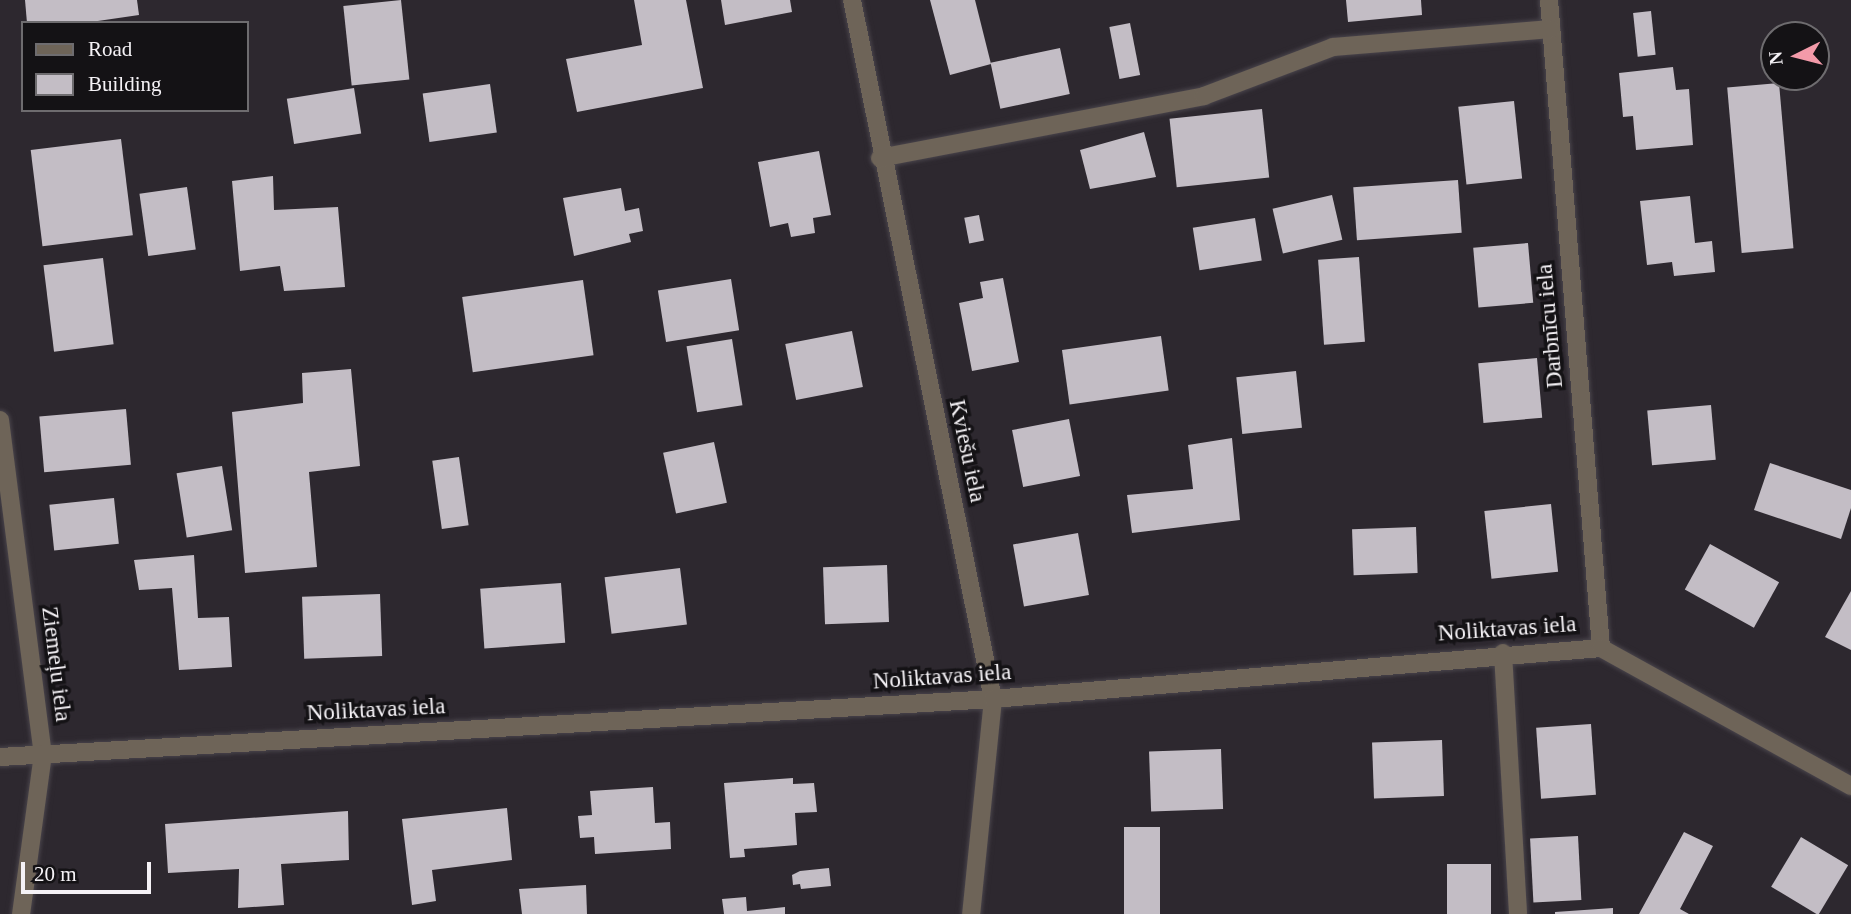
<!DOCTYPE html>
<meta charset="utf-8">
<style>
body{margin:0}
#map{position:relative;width:1851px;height:914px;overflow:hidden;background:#2d282f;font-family:"Times New Roman",serif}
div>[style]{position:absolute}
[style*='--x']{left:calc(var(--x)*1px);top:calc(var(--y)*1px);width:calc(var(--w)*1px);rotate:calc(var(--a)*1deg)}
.building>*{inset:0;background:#c3bdc5;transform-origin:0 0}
.roads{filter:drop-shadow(0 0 2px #49444b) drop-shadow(0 0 2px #49444b)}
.minor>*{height:18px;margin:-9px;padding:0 9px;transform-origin:9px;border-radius:9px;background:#6e6458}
span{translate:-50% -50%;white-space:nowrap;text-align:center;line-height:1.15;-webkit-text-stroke:7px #141215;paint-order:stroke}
.street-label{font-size:23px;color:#f5f2f6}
.legend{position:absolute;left:21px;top:21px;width:228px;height:91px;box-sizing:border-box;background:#141215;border:2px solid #6e6c6f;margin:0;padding:9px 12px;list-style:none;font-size:21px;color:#f5f2f6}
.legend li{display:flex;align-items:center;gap:14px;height:35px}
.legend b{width:35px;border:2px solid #6e6c6f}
.north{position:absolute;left:1760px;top:21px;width:70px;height:70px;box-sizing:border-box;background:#141215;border:2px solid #6e6c6f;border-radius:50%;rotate:264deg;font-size:19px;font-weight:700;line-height:28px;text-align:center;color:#f5f2f6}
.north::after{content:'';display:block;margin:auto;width:24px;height:32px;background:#f39aa9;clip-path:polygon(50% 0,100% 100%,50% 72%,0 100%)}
.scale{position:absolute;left:21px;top:862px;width:130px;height:32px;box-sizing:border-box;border:4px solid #f5f2f6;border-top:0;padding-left:9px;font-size:21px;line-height:24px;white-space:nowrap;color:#f5f2f6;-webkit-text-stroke:5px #141215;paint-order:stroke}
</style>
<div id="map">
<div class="building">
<i style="clip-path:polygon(25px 0,137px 0,139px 15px,84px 23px,27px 23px)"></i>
<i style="left:401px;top:0;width:80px;height:58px;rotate:84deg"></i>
<i style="clip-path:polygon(634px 0,686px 0,703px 88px,577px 112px,566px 59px,642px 45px)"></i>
<i style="clip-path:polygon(721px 0,790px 0,792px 12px,725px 25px)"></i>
<i style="clip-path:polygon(930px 0,975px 0,991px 64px,950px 75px)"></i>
<i style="clip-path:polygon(1346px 0,1421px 0,1422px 15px,1348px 22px)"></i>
<i style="left:1651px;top:11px;width:44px;height:18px;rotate:84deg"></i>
<i style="left:1130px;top:23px;width:53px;height:21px;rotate:79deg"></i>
<i style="left:1060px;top:48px;width:47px;height:71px;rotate:78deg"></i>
<i style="clip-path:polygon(1673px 67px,1676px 90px,1689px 89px,1693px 145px,1636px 150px,1633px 116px,1623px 117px,1619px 73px)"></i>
<i style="left:1779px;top:83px;width:166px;height:52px;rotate:85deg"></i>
<i style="left:490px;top:84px;width:49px;height:68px;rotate:82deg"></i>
<i style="left:354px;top:88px;width:46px;height:68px;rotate:81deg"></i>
<i style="left:1514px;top:101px;width:78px;height:56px;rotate:84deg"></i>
<i style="left:1262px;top:109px;width:69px;height:93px;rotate:84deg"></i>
<i style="clip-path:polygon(1144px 132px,1156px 177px,1090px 189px,1080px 150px)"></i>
<i style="left:121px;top:139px;width:97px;height:91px;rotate:83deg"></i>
<i style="clip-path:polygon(819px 151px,831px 215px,813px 218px,815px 233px,791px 237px,788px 223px,770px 227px,758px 162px)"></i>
<i style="clip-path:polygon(273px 176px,274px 210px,338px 207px,345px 287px,284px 291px,280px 266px,240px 271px,232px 181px)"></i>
<i style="left:1458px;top:180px;width:53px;height:105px;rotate:86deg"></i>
<i style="left:187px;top:187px;width:63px;height:48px;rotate:82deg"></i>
<i style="clip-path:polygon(621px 188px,625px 211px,639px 208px,643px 231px,629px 234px,631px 242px,574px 256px,563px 198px)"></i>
<i style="left:1332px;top:195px;width:46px;height:61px;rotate:77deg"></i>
<i style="clip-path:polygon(1690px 196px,1695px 243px,1712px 241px,1715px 272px,1674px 276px,1672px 262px,1647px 265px,1640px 201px)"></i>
<i style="left:979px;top:215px;width:26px;height:15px;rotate:79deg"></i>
<i style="left:1255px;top:218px;width:43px;height:63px;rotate:81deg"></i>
<i style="left:1528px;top:243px;width:60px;height:55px;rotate:85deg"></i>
<i style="left:1359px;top:257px;width:85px;height:41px;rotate:86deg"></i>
<i style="left:103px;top:258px;width:87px;height:60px;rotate:83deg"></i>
<i style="clip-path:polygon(1003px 278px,1019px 362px,972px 371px,959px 303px,983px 298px,980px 282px)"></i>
<i style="left:731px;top:279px;width:52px;height:74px;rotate:81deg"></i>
<i style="left:583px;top:280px;width:76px;height:122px;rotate:82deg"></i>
<i style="left:852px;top:331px;width:57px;height:68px;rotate:79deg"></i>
<i style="left:1161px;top:336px;width:55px;height:100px;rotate:82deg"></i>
<i style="left:732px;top:339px;width:67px;height:46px;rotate:81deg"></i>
<i style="left:1537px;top:358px;width:60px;height:59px;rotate:85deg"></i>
<i style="clip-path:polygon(351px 369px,360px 466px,309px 472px,317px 567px,245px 573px,232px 412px,303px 403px,302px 373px)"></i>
<i style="left:1296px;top:371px;width:57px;height:60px;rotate:84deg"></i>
<i style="left:1711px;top:405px;width:55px;height:64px;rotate:85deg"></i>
<i style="left:126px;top:409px;width:56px;height:87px;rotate:85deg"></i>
<i style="left:1069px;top:419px;width:58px;height:58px;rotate:79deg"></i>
<i style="clip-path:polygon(1232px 438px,1240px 520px,1132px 533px,1127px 495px,1193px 489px,1188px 445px)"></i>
<i style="left:714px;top:442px;width:62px;height:52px;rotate:78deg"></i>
<i style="left:459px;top:457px;width:69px;height:27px;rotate:82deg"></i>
<i style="clip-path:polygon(1770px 463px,1851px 490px,1851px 508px,1841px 539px,1754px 510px)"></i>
<i style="left:222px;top:466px;width:65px;height:46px;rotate:81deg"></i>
<i style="left:114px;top:498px;width:46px;height:65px;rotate:84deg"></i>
<i style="left:1551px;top:504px;width:68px;height:67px;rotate:84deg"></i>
<i style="left:1416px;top:527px;width:46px;height:64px;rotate:88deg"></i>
<i style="left:1078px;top:533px;width:63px;height:66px;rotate:80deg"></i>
<i style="left:1710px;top:544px;width:79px;height:52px;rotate:29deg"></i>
<i style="clip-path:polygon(194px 555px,198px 618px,229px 617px,232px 667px,179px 670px,172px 588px,139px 590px,134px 560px)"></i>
<i style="left:887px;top:565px;width:57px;height:64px;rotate:88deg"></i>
<i style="left:680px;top:568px;width:57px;height:76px;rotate:83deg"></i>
<i style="left:561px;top:583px;width:60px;height:81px;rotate:86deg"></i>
<i style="clip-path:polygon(1851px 591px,1851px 650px,1825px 637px)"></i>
<i style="left:380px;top:594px;width:62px;height:78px;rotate:88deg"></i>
<i style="left:1591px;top:724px;width:71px;height:55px;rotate:86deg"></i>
<i style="left:1442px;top:740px;width:56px;height:70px;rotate:88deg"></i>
<i style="left:1221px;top:749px;width:60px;height:72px;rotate:88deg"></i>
<i style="clip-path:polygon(793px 778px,793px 784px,814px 783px,817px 812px,795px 813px,797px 845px,744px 849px,745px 857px,730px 858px,724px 783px)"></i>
<i style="clip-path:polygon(653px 787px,655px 823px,670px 822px,671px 849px,595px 854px,594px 837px,580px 838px,578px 816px,592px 815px,590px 791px)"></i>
<i style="clip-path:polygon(507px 808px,512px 860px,432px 870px,436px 901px,412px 905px,402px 819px)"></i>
<i style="clip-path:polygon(348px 811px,349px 860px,281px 864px,284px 905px,238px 908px,239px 869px,168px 873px,165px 824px)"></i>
<i style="left:1124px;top:827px;width:36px;height:87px"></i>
<i style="clip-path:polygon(1684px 832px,1713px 846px,1680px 909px,1689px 914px,1639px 914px)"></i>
<i style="left:1578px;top:836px;width:64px;height:48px;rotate:87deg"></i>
<i style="left:1801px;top:837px;width:55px;height:58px;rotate:31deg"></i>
<i style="left:1447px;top:864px;width:44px;height:50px"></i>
<i style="clip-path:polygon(829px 868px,831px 886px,801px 889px,800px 884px,793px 885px,792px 875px,800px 871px)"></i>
<i style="clip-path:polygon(586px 885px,587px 914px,522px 914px,519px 889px)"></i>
<i style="clip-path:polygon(746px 897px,747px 911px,785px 907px,785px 914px,724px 914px,722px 899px)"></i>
<i style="clip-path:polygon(1613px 908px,1613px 914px,1555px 914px,1555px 912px)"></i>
</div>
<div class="roads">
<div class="minor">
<i style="--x:852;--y:0;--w:713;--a:78.6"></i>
<i style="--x:993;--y:699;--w:216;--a:95.8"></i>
<i style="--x:1549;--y:0;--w:650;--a:85.41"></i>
<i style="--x:880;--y:158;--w:330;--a:-10.8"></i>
<i style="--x:1204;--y:96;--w:138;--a:-20.8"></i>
<i style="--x:1333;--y:47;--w:219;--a:-4.7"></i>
<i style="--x:0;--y:420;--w:337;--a:82.7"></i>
<i style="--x:43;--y:754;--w:162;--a:97.8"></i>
<i style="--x:1503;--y:653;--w:261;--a:86.7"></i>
<i style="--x:0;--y:757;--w:995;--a:-3.34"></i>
<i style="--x:993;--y:699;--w:610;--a:-4.79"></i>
<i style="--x:1601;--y:648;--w:286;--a:28.9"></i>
</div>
</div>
<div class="street-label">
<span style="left:1550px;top:326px;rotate:-95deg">Darbnīcu iela</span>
<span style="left:967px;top:451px;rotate:78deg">Kviešu iela</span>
<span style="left:1507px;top:629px;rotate:-4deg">Noliktavas iela</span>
<span style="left:56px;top:664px;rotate:83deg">Ziemeļu iela</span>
<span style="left:942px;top:677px;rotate:-4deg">Noliktavas iela</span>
<span style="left:376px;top:710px;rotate:-3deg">Noliktavas iela</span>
</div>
<ul class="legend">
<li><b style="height:9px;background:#6e6458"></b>Road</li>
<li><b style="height:19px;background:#c3bdc5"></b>Building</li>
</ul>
<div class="north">N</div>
<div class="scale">20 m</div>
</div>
